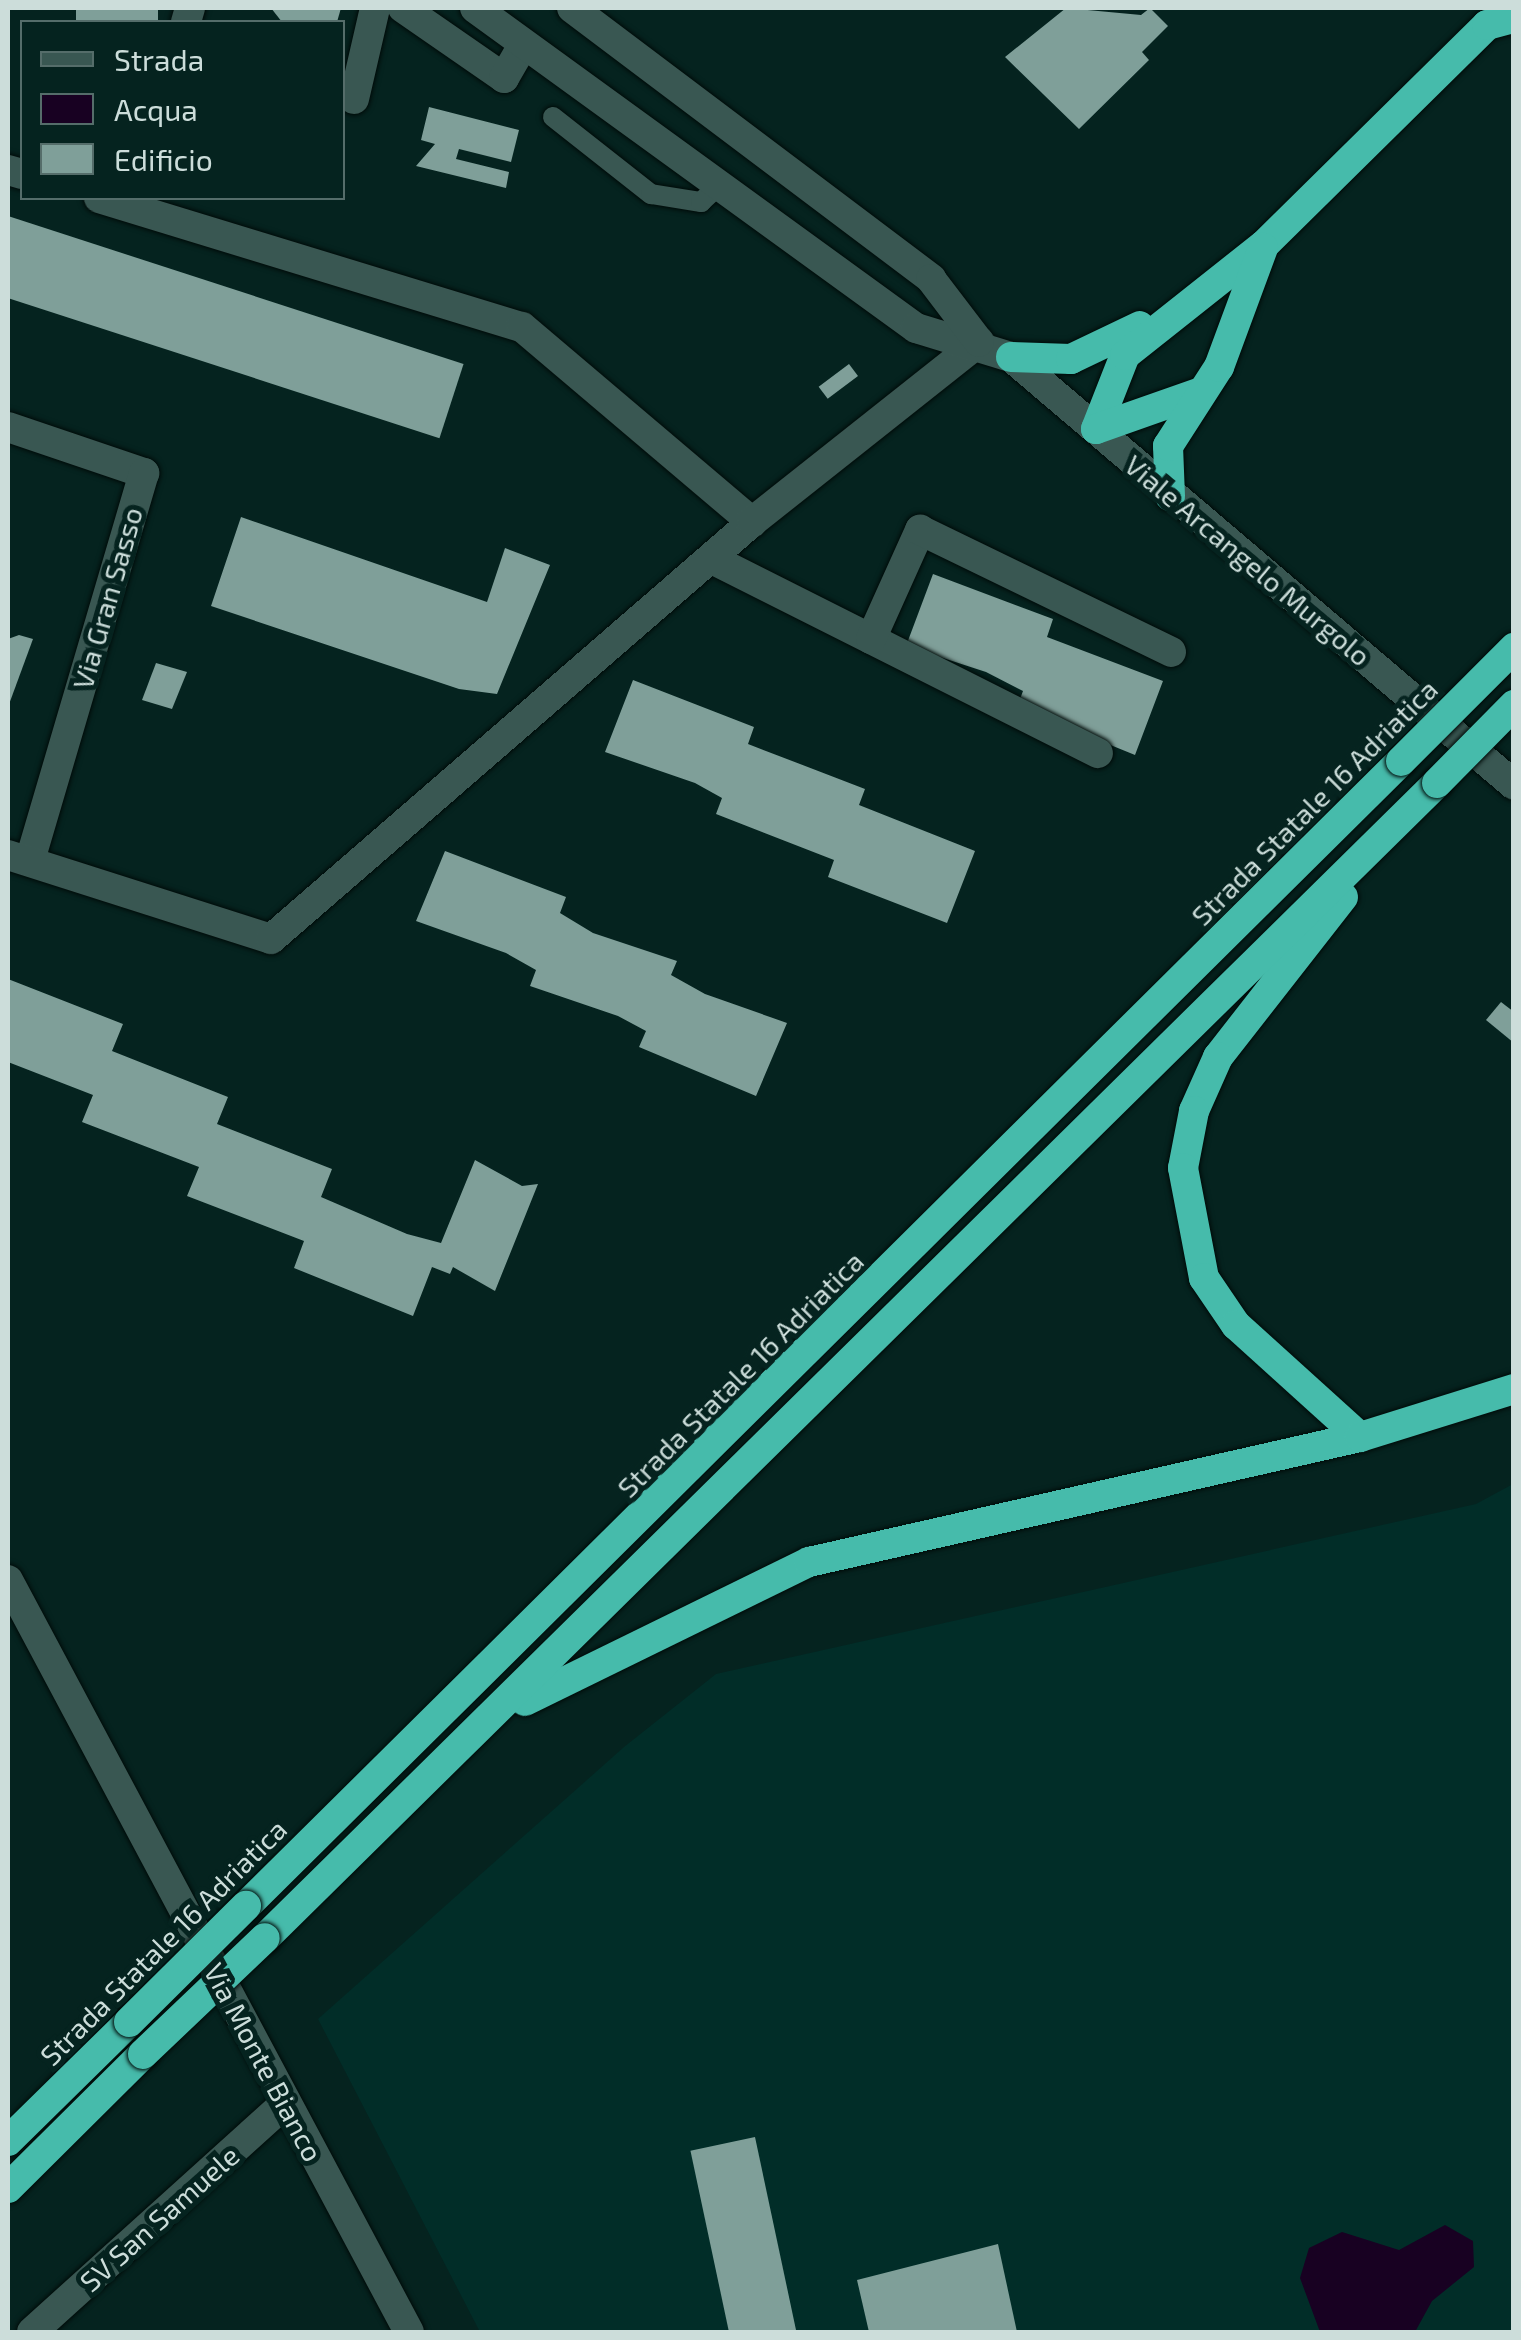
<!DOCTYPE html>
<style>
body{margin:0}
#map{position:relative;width:1521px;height:2340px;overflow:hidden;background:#05231f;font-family:"Exo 2",sans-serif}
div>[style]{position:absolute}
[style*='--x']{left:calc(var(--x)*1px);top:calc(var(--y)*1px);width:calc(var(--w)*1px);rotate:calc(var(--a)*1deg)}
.built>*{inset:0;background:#012d28}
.water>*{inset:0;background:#180122}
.building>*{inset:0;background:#7f9f99;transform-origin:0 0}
.roads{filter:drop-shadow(0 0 2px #000b09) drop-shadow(0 0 2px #000b09)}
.lane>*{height:20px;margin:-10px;padding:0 10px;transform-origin:10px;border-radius:10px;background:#395752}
.street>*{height:30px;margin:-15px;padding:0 15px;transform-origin:15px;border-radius:15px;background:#395752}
.secondary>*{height:30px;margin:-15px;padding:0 15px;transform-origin:15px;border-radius:15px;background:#395752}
.highway>*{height:30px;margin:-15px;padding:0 15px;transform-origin:15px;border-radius:15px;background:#46bbab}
.bridges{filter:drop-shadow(0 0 2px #000b09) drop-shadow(0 0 2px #000b09)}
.highway-bridge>*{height:30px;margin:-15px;padding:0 15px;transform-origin:15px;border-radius:15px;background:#46bbab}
span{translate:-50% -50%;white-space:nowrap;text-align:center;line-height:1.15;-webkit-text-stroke:10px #05231f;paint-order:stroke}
.street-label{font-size:28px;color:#ccddda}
.frame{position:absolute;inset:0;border:10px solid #ccddda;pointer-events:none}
.legend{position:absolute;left:20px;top:20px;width:325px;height:180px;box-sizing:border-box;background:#05231f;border:2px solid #556d6a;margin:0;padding:12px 18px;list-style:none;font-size:30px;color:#ccddda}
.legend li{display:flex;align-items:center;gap:20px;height:50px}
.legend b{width:50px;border:2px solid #556d6a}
</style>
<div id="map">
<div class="built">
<i style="clip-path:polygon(1513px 1484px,1513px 2332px,480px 2332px,318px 2019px,624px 1747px,716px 1674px,1476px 1504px)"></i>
</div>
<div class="water">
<i style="clip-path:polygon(1445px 2225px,1473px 2241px,1474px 2267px,1432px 2301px,1415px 2332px,1320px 2332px,1300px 2278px,1309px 2248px,1342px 2232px,1399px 2250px)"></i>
</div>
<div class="building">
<i style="left:76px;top:8px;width:82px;height:15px"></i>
<i style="clip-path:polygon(271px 8px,341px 8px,337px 22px,282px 22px)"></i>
<i style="clip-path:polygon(1066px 8px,1141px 15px,1150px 8px,1168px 26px,1142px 52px,1149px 60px,1079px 129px,1005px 57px)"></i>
<i style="clip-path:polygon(429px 107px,519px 130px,511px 162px,459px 149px,456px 159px,509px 172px,506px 188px,416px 166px,435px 144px,421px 140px)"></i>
<i style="left:8px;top:216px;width:479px;height:78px;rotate:18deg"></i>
<i style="left:849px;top:364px;width:15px;height:38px;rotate:53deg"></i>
<i style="clip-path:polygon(241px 517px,487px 602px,505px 548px,550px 565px,497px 694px,459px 689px,211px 606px)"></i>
<i style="clip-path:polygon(933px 574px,1053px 619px,1047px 637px,1163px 681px,1135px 755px,1017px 707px,1023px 691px,986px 672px,906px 646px)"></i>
<i style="clip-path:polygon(19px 635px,33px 639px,8px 707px,8px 639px)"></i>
<i style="clip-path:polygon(156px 663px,187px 672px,172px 709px,142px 700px)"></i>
<i style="clip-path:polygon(633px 680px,754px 727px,748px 744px,865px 789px,859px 805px,975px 851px,947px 923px,828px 877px,834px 860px,716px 814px,722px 798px,695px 783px,605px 752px)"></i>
<i style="clip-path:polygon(445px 851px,566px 897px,560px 913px,593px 933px,677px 961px,671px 975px,705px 994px,787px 1023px,756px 1096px,639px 1047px,646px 1031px,618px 1016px,530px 986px,536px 970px,506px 953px,416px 921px)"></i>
<i style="clip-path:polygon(8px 979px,123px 1024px,112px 1051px,228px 1097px,217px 1124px,332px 1169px,321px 1197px,407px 1234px,441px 1243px,475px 1160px,522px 1186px,538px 1184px,495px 1291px,453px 1267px,450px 1274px,432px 1267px,413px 1316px,294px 1268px,304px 1241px,187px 1196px,199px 1167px,82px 1122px,93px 1095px,8px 1062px)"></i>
<i style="clip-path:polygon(1501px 1002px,1514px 1012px,1514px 1043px,1486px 1020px)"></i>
<i style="left:755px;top:2137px;width:199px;height:66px;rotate:78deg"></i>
<i style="clip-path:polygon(998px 2244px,1017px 2332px,869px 2332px,857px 2280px)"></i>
</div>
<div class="roads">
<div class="lane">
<i style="--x:553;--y:117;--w:125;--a:38.2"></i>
<i style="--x:651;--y:194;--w:51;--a:9.1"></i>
<i style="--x:701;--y:202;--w:22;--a:-43"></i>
</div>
<div class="street">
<i style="--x:403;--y:8;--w:123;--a:34.7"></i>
<i style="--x:504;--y:78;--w:39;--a:-60"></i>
<i style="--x:186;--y:22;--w:15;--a:-74"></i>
<i style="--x:354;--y:99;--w:93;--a:-77"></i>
<i style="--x:8;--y:170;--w:15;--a:16"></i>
<i style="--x:99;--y:198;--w:442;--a:17"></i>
<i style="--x:522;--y:327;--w:302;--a:40.3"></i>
<i style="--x:8;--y:427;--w:144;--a:18.7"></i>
<i style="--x:144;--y:473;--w:404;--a:106.4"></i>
<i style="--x:712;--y:559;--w:432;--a:26.7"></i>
<i style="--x:871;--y:639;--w:120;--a:-65.8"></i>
<i style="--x:920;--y:530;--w:279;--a:25.9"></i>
<i style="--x:8;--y:855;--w:276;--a:17.7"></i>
<i style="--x:271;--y:939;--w:637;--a:-40.92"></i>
<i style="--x:752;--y:522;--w:290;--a:-38.4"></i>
<i style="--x:8;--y:1580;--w:852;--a:61.93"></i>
</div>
<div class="secondary">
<i style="--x:475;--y:8;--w:545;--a:35.97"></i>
<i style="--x:916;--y:328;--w:99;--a:17"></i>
<i style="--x:1011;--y:357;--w:660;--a:40.39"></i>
<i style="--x:572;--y:8;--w:450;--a:37"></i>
<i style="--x:931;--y:279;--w:79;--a:52.7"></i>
<i style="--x:32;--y:2332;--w:341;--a:-42.1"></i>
</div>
<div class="highway">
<i style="--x:1011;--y:357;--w:60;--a:1.9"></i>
<i style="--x:1071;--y:359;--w:76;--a:-25.6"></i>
<i style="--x:1096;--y:429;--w:79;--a:-68.6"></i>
<i style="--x:1125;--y:355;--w:177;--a:-38.4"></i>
<i style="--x:1264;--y:245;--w:313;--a:-44.6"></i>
<i style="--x:1487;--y:25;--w:28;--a:-15"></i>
<i style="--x:1096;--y:429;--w:108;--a:-19.4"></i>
<i style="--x:1170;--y:496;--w:50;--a:-92.3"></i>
<i style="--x:1168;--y:446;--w:94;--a:-57.2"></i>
<i style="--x:1219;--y:367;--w:127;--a:-69.7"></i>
<i style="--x:1343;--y:897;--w:203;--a:128"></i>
<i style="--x:1218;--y:1057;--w:59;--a:114"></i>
<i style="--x:1194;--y:1111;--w:58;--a:100.9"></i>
<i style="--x:1183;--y:1168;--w:112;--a:79.2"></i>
<i style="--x:1204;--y:1278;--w:57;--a:55.8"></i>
<i style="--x:1236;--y:1325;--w:167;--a:42.1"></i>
<i style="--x:525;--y:1701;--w:316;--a:-26.1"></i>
<i style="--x:809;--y:1562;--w:565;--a:-12.78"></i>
<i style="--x:1360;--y:1437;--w:161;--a:-17.3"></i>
<i style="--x:246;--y:1906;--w:1626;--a:-44.75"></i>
<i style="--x:265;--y:1938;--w:1645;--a:-44.58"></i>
<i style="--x:8;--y:2141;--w:170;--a:-44.5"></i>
<i style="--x:8;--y:2188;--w:190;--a:-44.8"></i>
</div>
</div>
<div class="bridges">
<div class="highway-bridge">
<i style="--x:1401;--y:761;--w:160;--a:-45"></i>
<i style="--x:1437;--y:783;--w:110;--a:-45.4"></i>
<i style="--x:129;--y:2022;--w:165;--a:-44.8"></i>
<i style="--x:143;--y:2054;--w:168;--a:-43.6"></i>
</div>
</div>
<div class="street-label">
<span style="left:1248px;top:560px;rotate:40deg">Viale Arcangelo Murgolo</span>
<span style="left:107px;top:598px;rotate:-74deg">Via Gran Sasso</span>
<span style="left:1314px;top:802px;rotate:-45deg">Strada Statale 16 Adriatica</span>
<span style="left:740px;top:1374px;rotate:-45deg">Strada Statale 16 Adriatica</span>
<span style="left:163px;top:1942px;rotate:-45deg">Strada Statale 16 Adriatica</span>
<span style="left:264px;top:2062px;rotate:62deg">Via Monte Bianco</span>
<span style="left:159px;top:2218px;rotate:-42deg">SV San Samuele</span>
</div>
<div class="frame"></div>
<ul class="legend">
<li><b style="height:12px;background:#395752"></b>Strada</li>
<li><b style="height:28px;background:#180122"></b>Acqua</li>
<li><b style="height:28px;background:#7f9f99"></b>Edificio</li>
</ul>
</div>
